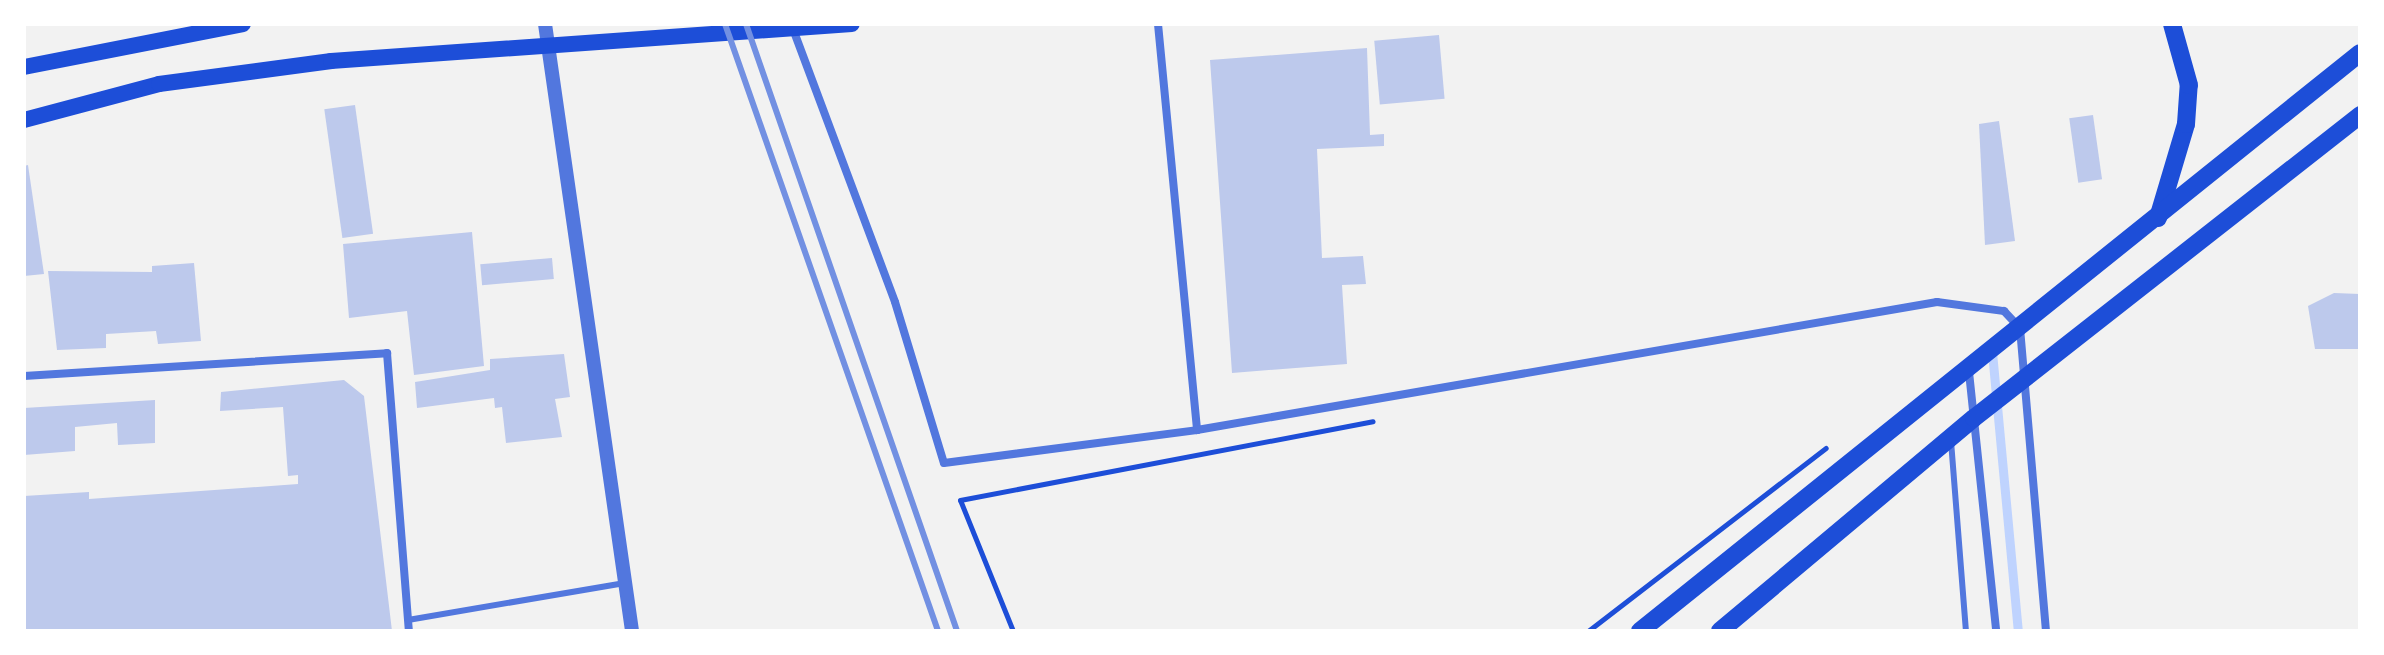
<!DOCTYPE html>
<style>
body{margin:0}
#map{position:relative;width:2384px;height:655px;overflow:hidden;background:#f2f2f2;font-family:Lato,sans-serif}
div>[style]{position:absolute}
[style*='--x']{left:calc(var(--x)*1px);top:calc(var(--y)*1px);width:calc(var(--w)*1px);rotate:calc(var(--a)*1deg)}
.stream>*{height:9px;margin:-4.5px;padding:0 4.5px;transform-origin:4.5px;border-radius:4.5px;background:#bfd3fe}
.building>*{inset:0;background:#bdc9ec;transform-origin:0 0}
.path>*{height:5px;margin:-2.5px;padding:0 2.5px;transform-origin:2.5px;border-radius:2.5px;background:#1d4ed8}
.service>*{height:6px;margin:-3px;padding:0 3px;transform-origin:3px;border-radius:3px;background:#5277de}
.minor>*{height:8px;margin:-4px;padding:0 4px;transform-origin:4px;border-radius:4px;background:#5277de}
.tertiary>*{height:14px;margin:-7px;padding:0 7px;transform-origin:7px;border-radius:7px;background:#5277de}
.secondary>*{height:16px;margin:-8px;padding:0 8px;transform-origin:8px;border-radius:8px;background:#1d4ed8}
.primary>*{height:18px;margin:-9px;padding:0 9px;transform-origin:9px;border-radius:9px;background:#1d4ed8}
.rail>*{height:6px;margin:-3px;padding:0 3px;transform-origin:3px;border-radius:3px;background:#7290e2}
span{translate:-50% -50%;white-space:nowrap;text-align:center;line-height:1.15;-webkit-text-stroke:6px #fff;paint-order:stroke}
.frame{position:absolute;inset:0;border:26px solid #fff;pointer-events:none}
</style>
<div id="map">
<div class="stream">
<i style="--x:1992;--y:352;--w:280;--a:84.7"></i>
</div>
<div class="building">
<i style="left:1439px;top:35px;width:64px;height:65px;rotate:85deg"></i>
<i style="clip-path:polygon(1367px 48px,1370px 135px,1384px 134px,1384px 146px,1317px 149px,1322px 258px,1363px 256px,1366px 284px,1342px 285px,1347px 364px,1232px 373px,1210px 60px)"></i>
<i style="left:355px;top:105px;width:130px;height:31px;rotate:82deg"></i>
<i style="left:2093px;top:115px;width:65px;height:24px;rotate:82deg"></i>
<i style="clip-path:polygon(1999px 121px,2015px 241px,1985px 245px,1979px 124px)"></i>
<i style="clip-path:polygon(28px 165px,44px 274px,24px 276px,24px 166px)"></i>
<i style="clip-path:polygon(472px 232px,484px 366px,414px 375px,407px 311px,349px 318px,343px 244px)"></i>
<i style="left:552px;top:258px;width:21px;height:72px;rotate:85deg"></i>
<i style="clip-path:polygon(194px 263px,201px 341px,158px 344px,156px 331px,106px 334px,106px 348px,57px 350px,48px 271px,152px 272px,152px 266px)"></i>
<i style="clip-path:polygon(2334px 293px,2360px 294px,2360px 349px,2315px 349px,2308px 306px)"></i>
<i style="clip-path:polygon(564px 354px,570px 397px,555px 399px,562px 437px,506px 443px,502px 407px,495px 408px,494px 398px,417px 408px,415px 382px,490px 370px,490px 359px)"></i>
<i style="clip-path:polygon(344px 380px,364px 396px,392px 631px,24px 631px,24px 496px,89px 492px,89px 499px,298px 484px,298px 475px,288px 476px,283px 407px,220px 411px,221px 392px)"></i>
<i style="clip-path:polygon(155px 400px,155px 443px,118px 445px,117px 423px,75px 427px,75px 451px,24px 455px,24px 408px)"></i>
</div>
<div class="path">
<i style="--x:1013;--y:631;--w:141;--a:-112"></i>
<i style="--x:960;--y:500;--w:420;--a:-10.8"></i>
<i style="--x:1588;--y:631;--w:300;--a:-37.6"></i>
</div>
<div class="service">
<i style="--x:1951;--y:441;--w:191;--a:85.5"></i>
<i style="--x:408;--y:620;--w:220;--a:-9.7"></i>
</div>
<div class="minor">
<i style="--x:1158;--y:24;--w:408;--a:84.5"></i>
<i style="--x:793;--y:29;--w:291;--a:69.5"></i>
<i style="--x:895;--y:302;--w:168;--a:73.1"></i>
<i style="--x:944;--y:463;--w:255;--a:-7.4"></i>
<i style="--x:1197;--y:430;--w:751;--a:-9.81"></i>
<i style="--x:1937;--y:302;--w:68;--a:7.7"></i>
<i style="--x:2004;--y:311;--w:23;--a:47"></i>
<i style="--x:2020;--y:328;--w:304;--a:85.1"></i>
<i style="--x:1969;--y:372;--w:260;--a:84"></i>
<i style="--x:24;--y:376;--w:364;--a:-3.6"></i>
<i style="--x:387;--y:353;--w:279;--a:85.5"></i>
</div>
<div class="tertiary">
<i style="--x:545;--y:24;--w:613;--a:81.84"></i>
</div>
<div class="secondary">
<i style="--x:24;--y:67;--w:223;--a:-11.1"></i>
<i style="--x:24;--y:120;--w:140;--a:-14.9"></i>
<i style="--x:159;--y:84;--w:174;--a:-7.6"></i>
<i style="--x:331;--y:61;--w:522;--a:-4.06"></i>
</div>
<div class="primary">
<i style="--x:2158;--y:218;--w:98;--a:-73.4"></i>
<i style="--x:2186;--y:124;--w:39;--a:-86"></i>
<i style="--x:2189;--y:85;--w:63;--a:-105.6"></i>
<i style="--x:1640;--y:631;--w:923;--a:-38.76"></i>
<i style="--x:1720;--y:631;--w:331;--a:-40"></i>
<i style="--x:1974;--y:418;--w:491;--a:-38.1"></i>
</div>
<div class="rail">
<i style="--x:725;--y:24;--w:643;--a:70.66"></i>
<i style="--x:746;--y:24;--w:643;--a:70.83"></i>
</div>
<div class="frame"></div>
</div>
